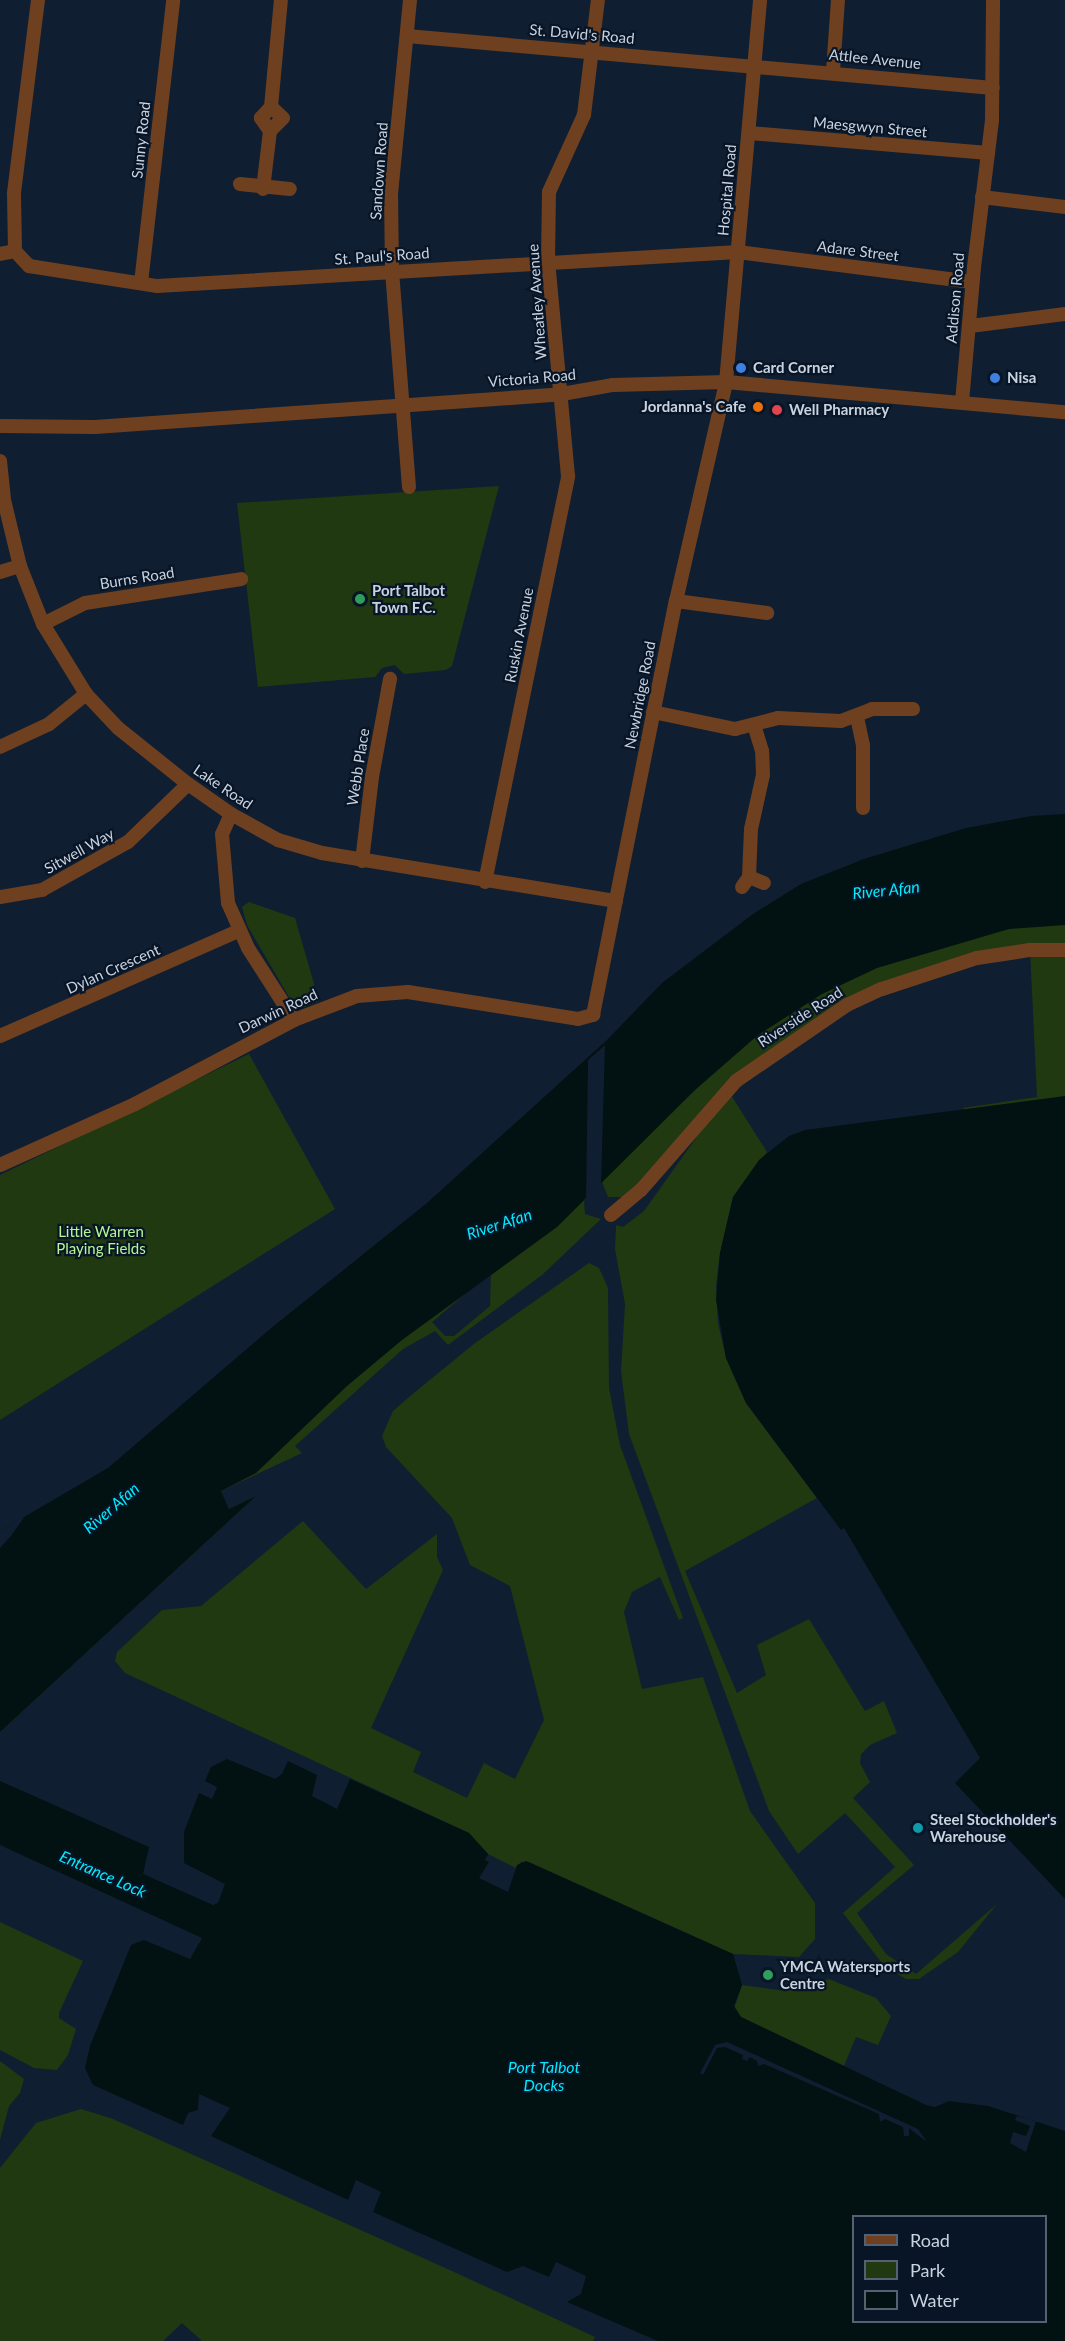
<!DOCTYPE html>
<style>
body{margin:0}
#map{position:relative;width:1065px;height:2341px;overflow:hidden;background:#101e31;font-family:Lato,sans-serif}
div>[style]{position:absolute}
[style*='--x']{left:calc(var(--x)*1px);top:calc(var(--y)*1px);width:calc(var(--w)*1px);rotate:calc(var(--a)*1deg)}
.green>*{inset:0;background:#203911}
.water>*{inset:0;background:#021112}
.pier>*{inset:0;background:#101e31}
.minor>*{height:14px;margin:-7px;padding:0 7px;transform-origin:7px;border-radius:7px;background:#6e401f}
.dots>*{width:16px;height:16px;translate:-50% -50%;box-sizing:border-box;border:3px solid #071527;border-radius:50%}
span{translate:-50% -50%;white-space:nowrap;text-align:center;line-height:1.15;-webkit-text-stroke:4.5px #071527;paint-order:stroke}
.street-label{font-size:15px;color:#c9d2df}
.poi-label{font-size:15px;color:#c9d2df;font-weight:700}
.left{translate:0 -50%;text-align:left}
.right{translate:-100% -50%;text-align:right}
.park-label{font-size:15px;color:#b4f792}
.water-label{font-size:16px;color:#00edfe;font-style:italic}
.legend{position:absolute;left:852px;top:2215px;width:195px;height:108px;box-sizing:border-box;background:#071527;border:2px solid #556171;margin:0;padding:8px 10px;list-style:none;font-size:18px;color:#c9d2df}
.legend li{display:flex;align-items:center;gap:12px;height:30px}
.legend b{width:30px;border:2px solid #556171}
</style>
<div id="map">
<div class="green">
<i style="clip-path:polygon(499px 486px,452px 666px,446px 670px,404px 674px,395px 665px,382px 668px,375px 677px,258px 687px,237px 503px)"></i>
<i style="clip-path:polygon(evenodd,1065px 883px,1065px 1250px,963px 1108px,1037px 1097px,1030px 950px,882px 989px,764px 1061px,626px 1197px,608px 1197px,602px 1182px,584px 1201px,585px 1214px,601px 1219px,542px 1275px,448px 1345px,435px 1331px,403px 1349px,295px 1446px,302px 1453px,221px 1491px,229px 1509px,256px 1496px,0 1732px,0 1648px,639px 1057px,1065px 883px,491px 1272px,490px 1306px,454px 1336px,445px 1336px,432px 1322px,491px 1272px)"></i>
<i style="clip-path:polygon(249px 902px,295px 918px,319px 1001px,302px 1008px,293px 1004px,247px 925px,242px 907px)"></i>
<i style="clip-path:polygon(249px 1054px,335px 1209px,0 1420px,0 1175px)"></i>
<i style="clip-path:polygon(731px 1095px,767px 1152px,733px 1197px,720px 1253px,716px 1286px,718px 1323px,726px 1358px,746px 1403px,817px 1498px,685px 1571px,737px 1693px,766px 1675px,757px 1645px,809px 1619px,865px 1711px,884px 1701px,897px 1733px,870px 1745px,861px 1754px,860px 1763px,870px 1782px,853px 1798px,914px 1865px,857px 1913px,886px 1954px,916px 1974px,997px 1904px,958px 1952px,919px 1979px,906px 1979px,885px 1967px,843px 1913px,895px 1867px,845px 1813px,798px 1854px,769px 1811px,629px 1434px,621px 1371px,625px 1304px,615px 1249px,616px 1225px,623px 1227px,644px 1211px,706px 1124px)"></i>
<i style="clip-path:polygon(589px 1263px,599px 1268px,608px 1288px,609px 1388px,620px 1445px,683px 1618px,679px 1620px,660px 1577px,632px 1592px,624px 1612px,642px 1689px,703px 1677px,750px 1811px,815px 1903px,815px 1939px,799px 1957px,733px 1954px,529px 1862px,521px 1862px,516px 1868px,488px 1854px,469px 1833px,125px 1673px,115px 1661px,117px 1652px,162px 1610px,201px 1606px,303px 1521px,366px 1589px,437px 1534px,437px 1557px,443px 1570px,371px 1728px,421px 1752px,413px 1772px,467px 1798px,484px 1763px,515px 1779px,544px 1720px,510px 1586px,470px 1565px,452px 1518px,386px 1447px,382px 1436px,393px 1411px,409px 1397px,475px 1343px)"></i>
<i style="clip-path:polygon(0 1922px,83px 1961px,59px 2013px,59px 2018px,76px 2029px,68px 2055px,57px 2070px,34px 2068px,0 2050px)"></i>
<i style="clip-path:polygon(829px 1979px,876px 1998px,891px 2016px,878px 2045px,856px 2037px,844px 2066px,741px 2017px,734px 2009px,742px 1985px,785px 1991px)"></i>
<i style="clip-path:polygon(0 2061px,24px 2079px,20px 2093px,9px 2106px,0 2140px)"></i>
<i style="clip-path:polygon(81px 2109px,113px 2119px,452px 2271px,595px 2337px,593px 2341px,202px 2341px,182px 2323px,163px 2341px,0 2341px,0 2168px,36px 2123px)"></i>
</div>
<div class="water">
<i style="clip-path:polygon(1065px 814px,1065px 925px,1009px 929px,877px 968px,822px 994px,758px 1035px,695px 1090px,557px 1227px,402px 1340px,347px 1386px,256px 1473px,221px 1491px,229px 1509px,256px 1496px,0 1732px,0 1531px,108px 1468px,270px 1329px,427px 1203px,607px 1040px,662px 983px,753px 914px,801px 884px,864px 859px,966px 828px,1031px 816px)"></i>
<i style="clip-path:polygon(1065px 1096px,1065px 1899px,955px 1783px,980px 1758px,844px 1528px,841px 1530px,746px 1403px,726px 1358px,716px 1300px,720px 1253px,733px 1197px,759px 1160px,789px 1136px,805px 1130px)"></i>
<i style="clip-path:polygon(evenodd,227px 1759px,275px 1779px,282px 1774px,288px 1761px,317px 1775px,312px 1796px,337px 1809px,350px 1779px,469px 1833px,488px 1854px,485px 1860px,489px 1862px,479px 1878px,508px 1892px,517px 1865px,526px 1861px,733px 1954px,742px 1985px,734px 2006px,741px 2017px,926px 2105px,935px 2107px,949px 2101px,988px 2106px,1065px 2131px,1065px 2341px,658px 2341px,567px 2302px,581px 2294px,586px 2276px,556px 2262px,549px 2277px,523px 2266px,507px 2272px,373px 2212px,381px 2192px,356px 2180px,348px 2200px,211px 2136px,230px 2108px,199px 2094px,198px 2110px,188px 2113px,183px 2125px,93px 2085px,85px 2068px,90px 2046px,131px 1945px,144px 1940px,190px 1959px,202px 1938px,0 1845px,0 1781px,149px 1847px,143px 1874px,213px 1905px,218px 1903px,225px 1884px,184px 1863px,184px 1832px,199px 1793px,212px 1799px,217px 1787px,205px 1781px,211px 1767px,227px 1759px,854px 2216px,1046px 2216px,1046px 2322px,854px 2322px,854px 2216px)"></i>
</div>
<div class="pier">
<i style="clip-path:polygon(605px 1045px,601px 1186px,586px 1201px,588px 1060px)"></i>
<i style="clip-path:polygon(25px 1516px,11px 1536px,0 1548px,0 1531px)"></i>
<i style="clip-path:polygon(727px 2042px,918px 2129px,927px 2142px,909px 2128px,909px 2136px,904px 2136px,903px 2127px,885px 2119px,880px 2122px,879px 2114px,764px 2064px,758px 2066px,757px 2061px,750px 2057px,747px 2061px,742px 2059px,743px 2055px,725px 2047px,717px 2048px,703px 2075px,700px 2073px,715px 2045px)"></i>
<i style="clip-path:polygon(1017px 2116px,1036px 2121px,1026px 2152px,1010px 2143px,1013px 2132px,1026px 2136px,1030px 2126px,1015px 2120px)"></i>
</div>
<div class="minor">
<i style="--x:38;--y:0;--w:195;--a:97.1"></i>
<i style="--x:14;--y:194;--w:57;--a:89"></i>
<i style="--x:15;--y:251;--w:21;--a:47"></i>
<i style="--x:29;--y:266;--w:130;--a:8.9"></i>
<i style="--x:157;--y:286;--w:582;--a:-3.35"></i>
<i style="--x:738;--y:252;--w:236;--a:7.3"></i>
<i style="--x:407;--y:36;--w:588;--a:5.07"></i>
<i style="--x:833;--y:71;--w:71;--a:-86"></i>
<i style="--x:270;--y:131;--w:16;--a:-125"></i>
<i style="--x:261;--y:118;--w:15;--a:-48"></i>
<i style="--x:271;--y:107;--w:107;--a:-84.7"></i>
<i style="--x:270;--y:131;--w:18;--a:-45"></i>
<i style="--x:283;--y:118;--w:16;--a:-137"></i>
<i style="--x:749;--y:133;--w:240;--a:4.8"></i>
<i style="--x:240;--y:184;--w:50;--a:5.7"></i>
<i style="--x:263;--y:189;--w:58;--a:-83.1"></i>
<i style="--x:982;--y:197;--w:84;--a:6.9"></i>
<i style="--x:0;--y:254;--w:15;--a:-11"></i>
<i style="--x:141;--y:283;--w:285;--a:-83.5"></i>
<i style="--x:970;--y:326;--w:96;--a:-7.2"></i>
<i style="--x:962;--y:402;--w:136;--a:-84.9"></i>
<i style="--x:974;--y:267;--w:148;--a:-83"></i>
<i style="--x:992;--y:120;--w:120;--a:-89.5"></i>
<i style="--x:0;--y:426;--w:95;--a:0.6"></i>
<i style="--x:95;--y:427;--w:468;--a:-4"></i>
<i style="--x:562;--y:394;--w:52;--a:-10"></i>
<i style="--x:613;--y:385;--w:113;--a:-1.5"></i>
<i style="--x:726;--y:382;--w:340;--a:5.1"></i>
<i style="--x:0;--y:461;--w:39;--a:84"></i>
<i style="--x:4;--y:500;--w:68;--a:76.4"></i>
<i style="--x:20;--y:566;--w:62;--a:68.4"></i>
<i style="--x:43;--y:624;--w:82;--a:58.4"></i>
<i style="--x:86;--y:694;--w:47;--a:46.7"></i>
<i style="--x:118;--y:728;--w:90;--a:38.7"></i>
<i style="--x:188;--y:784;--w:52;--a:34.9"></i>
<i style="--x:231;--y:814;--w:54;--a:29"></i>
<i style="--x:278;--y:840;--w:46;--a:16.5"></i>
<i style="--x:322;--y:853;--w:298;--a:9.3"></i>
<i style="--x:409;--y:487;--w:216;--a:-94.5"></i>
<i style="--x:392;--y:272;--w:78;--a:-90.7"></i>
<i style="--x:391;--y:194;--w:195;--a:-84.4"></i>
<i style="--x:0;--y:572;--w:21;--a:-17"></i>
<i style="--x:676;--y:601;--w:92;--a:7.5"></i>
<i style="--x:43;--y:624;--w:47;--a:-26.6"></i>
<i style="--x:85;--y:603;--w:158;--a:-8.7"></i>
<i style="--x:653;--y:712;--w:84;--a:11.7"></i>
<i style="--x:735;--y:729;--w:44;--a:-14.3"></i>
<i style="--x:778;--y:718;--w:63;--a:2.7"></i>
<i style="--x:841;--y:721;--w:33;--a:-21"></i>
<i style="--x:872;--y:709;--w:41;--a:0"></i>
<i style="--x:857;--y:717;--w:29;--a:78"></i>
<i style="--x:863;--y:745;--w:63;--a:90"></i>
<i style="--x:0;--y:747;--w:54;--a:-25.1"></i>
<i style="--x:49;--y:724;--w:48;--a:-39"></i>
<i style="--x:231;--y:814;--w:22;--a:114"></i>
<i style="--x:222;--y:834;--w:69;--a:85"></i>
<i style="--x:228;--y:903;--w:49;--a:66"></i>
<i style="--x:248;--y:948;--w:85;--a:57.4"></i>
<i style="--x:362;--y:861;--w:85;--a:-83.2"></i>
<i style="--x:372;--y:777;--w:100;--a:-79.6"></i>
<i style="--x:749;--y:877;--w:16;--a:22"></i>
<i style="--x:485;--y:882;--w:414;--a:-78.4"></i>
<i style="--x:568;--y:476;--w:215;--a:-95.3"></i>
<i style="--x:548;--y:262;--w:70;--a:-89.2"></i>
<i style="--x:549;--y:192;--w:85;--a:-65.6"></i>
<i style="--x:584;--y:115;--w:116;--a:-83.1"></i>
<i style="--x:742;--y:887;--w:12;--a:-55"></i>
<i style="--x:749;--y:877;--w:48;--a:-87.6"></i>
<i style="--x:751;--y:829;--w:55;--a:-77.5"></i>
<i style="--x:763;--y:775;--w:24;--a:-92"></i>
<i style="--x:762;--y:751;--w:27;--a:-107"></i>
<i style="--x:0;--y:897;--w:43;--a:-9.5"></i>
<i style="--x:42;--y:890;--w:98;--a:-29.2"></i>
<i style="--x:128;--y:842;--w:83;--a:-44"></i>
<i style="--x:0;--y:1036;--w:260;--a:-23.8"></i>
<i style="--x:0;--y:1165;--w:148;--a:-24.3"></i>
<i style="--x:135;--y:1104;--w:180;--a:-27.8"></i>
<i style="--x:294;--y:1020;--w:67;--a:-20.9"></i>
<i style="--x:357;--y:996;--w:51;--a:-4.5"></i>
<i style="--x:408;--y:992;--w:172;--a:9"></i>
<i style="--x:578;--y:1019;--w:16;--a:-15"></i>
<i style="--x:593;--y:1015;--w:422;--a:-78.7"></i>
<i style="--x:676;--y:601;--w:225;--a:-77.1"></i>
<i style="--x:726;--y:382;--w:384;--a:-84.9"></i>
<i style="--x:611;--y:1215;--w:39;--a:-40"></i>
<i style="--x:641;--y:1190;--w:145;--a:-48.9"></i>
<i style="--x:736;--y:1081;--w:135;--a:-34.4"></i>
<i style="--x:847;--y:1005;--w:38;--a:-25"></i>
<i style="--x:882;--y:989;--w:100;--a:-18.1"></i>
<i style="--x:977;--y:958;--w:54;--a:-8.6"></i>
<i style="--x:1030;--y:950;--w:35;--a:0"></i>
</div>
<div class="dots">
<i style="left:741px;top:368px;background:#3f7fe0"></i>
<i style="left:995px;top:378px;background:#3f7fe0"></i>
<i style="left:758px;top:407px;background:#e8710a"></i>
<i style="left:777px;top:410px;background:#e0444e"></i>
<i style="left:360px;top:599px;background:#2e9e5b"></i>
<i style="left:918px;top:1828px;background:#0f9aa8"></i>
<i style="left:768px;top:1975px;background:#2e9e5b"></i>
</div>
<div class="street-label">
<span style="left:582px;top:34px;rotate:5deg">St. David's Road</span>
<span style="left:875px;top:59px;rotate:6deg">Attlee Avenue</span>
<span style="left:870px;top:127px;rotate:5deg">Maesgwyn Street</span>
<span style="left:141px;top:140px;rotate:-84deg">Sunny Road</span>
<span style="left:379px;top:171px;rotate:-86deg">Sandown Road</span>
<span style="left:727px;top:190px;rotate:-85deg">Hospital Road</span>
<span style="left:858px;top:251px;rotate:7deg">Adare Street</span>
<span style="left:382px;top:256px;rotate:-4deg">St. Paul's Road</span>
<span style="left:955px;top:298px;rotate:-85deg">Addison Road</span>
<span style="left:537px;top:302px;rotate:-94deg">Wheatley Avenue</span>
<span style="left:532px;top:378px;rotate:-5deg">Victoria Road</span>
<span style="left:137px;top:578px;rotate:-9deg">Burns Road</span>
<span style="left:519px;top:635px;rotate:-79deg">Ruskin Avenue</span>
<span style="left:640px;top:695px;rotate:-79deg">Newbridge Road</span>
<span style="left:358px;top:767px;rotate:-81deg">Webb Place</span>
<span style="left:223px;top:787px;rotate:34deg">Lake Road</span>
<span style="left:79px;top:851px;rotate:-29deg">Sitwell Way</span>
<span style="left:113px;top:969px;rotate:-24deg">Dylan Crescent</span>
<span style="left:278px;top:1011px;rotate:-25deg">Darwin Road</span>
<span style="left:800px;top:1017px;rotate:-33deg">Riverside Road</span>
</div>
<div class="poi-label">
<span class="left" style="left:753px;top:368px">Card Corner</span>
<span class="left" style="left:1007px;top:378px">Nisa</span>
<span class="right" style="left:746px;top:407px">Jordanna's Cafe</span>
<span class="left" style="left:789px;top:410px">Well Pharmacy</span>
<span class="left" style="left:372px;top:599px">Port Talbot<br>Town F.C.</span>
<span class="left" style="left:930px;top:1828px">Steel Stockholder's<br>Warehouse</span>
<span class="left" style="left:780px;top:1975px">YMCA Watersports<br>Centre</span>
</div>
<div class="park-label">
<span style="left:101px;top:1240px">Little Warren<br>Playing Fields</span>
</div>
<div class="water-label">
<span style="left:886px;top:890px;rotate:-6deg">River Afan</span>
<span style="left:499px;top:1224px;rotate:-18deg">River Afan</span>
<span style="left:111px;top:1508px;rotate:-41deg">River Afan</span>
<span style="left:103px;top:1874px;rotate:24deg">Entrance Lock</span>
<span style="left:544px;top:2076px">Port Talbot<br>Docks</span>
</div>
<ul class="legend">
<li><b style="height:8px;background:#6e401f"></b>Road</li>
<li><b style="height:16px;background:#203911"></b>Park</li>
<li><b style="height:16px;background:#021112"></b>Water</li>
</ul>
</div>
